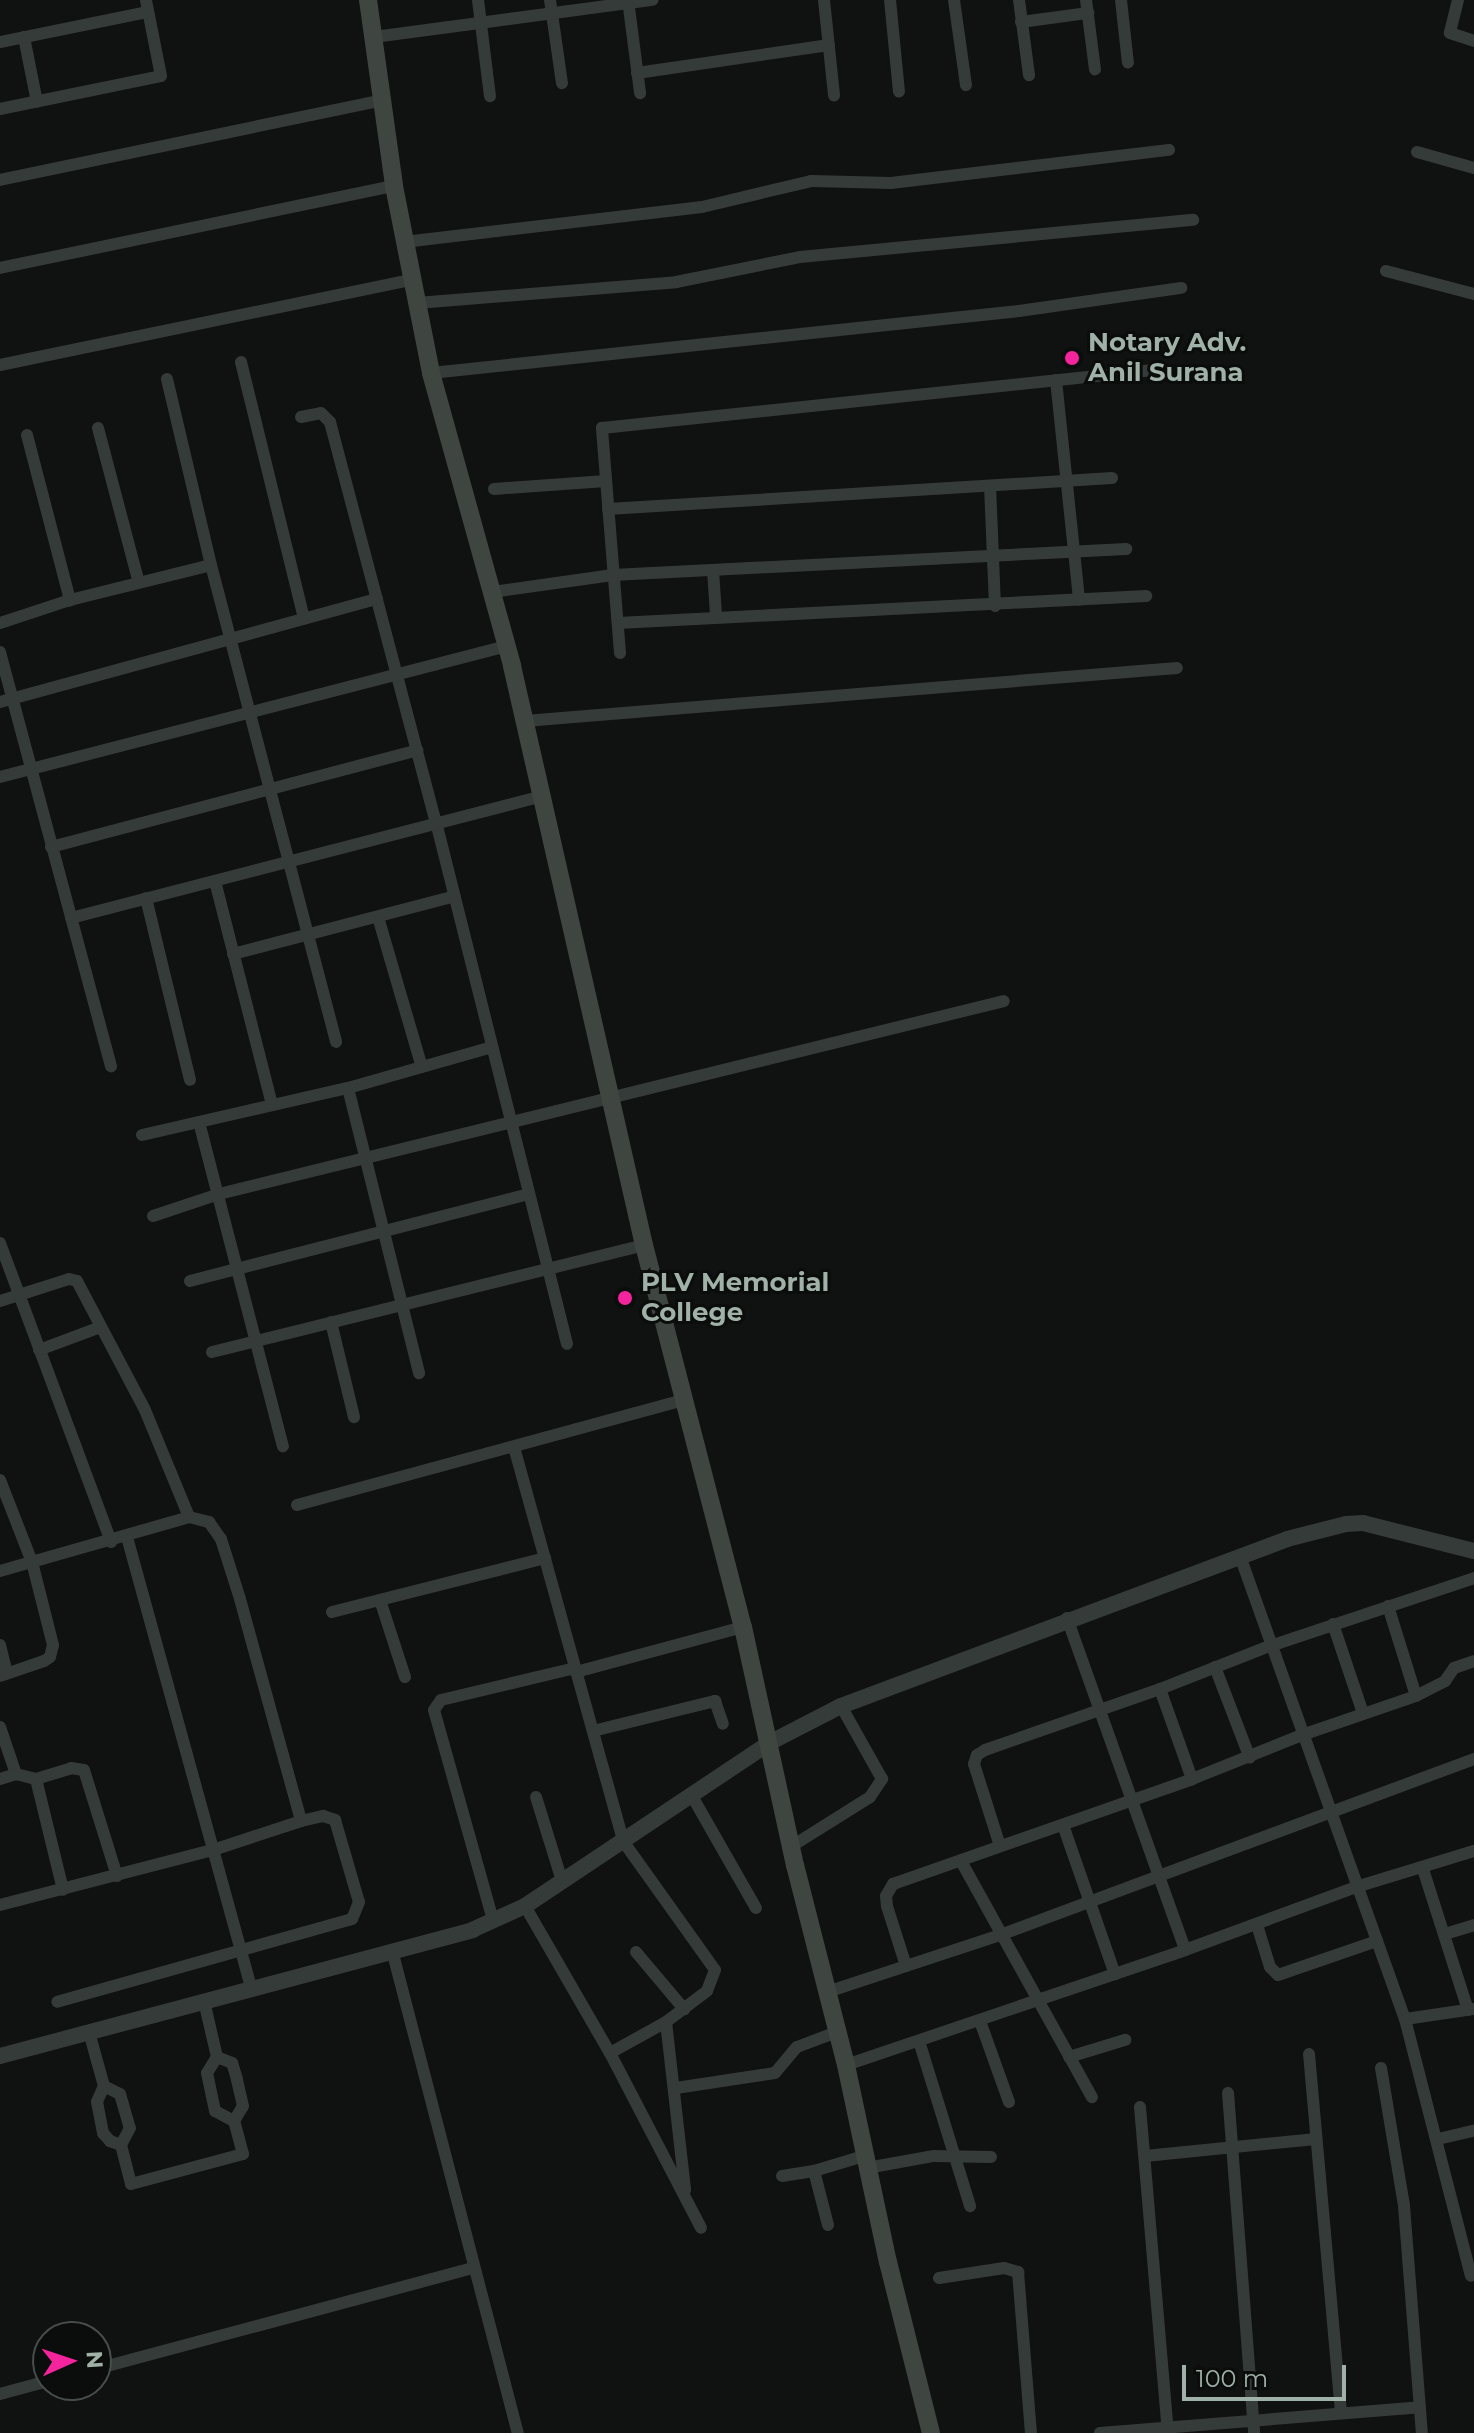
<!DOCTYPE html>
<style>
body{margin:0}
#map{position:relative;width:1474px;height:2433px;overflow:hidden;background:#101111;font-family:Montserrat,sans-serif}
div>[style]{position:absolute}
[style*='--x']{left:calc(var(--x)*1px);top:calc(var(--y)*1px);width:calc(var(--w)*1px);rotate:calc(var(--a)*1deg)}
.minor>*{height:12px;margin:-6px;padding:0 6px;transform-origin:6px;border-radius:6px;background:#353b39}
.tertiary>*{height:16px;margin:-8px;padding:0 8px;transform-origin:8px;border-radius:8px;background:#353b39}
.secondary>*{height:18px;margin:-9px;padding:0 9px;transform-origin:9px;border-radius:9px;background:#3f4642}
.dots>*{width:22px;height:22px;translate:-50% -50%;box-sizing:border-box;border:4px solid #0b0c0c;border-radius:50%}
span{translate:-50% -50%;white-space:nowrap;text-align:center;line-height:1.15;-webkit-text-stroke:6px #0b0c0c;paint-order:stroke}
.poi-label{font-size:26px;color:#a0b2a8;font-weight:700}
.left{translate:0 -50%;text-align:left}
.north{position:absolute;left:32px;top:2321px;width:80px;height:80px;box-sizing:border-box;background:#0b0c0c;border:2px solid #474e4a;border-radius:50%;rotate:87deg;font-size:22px;font-weight:700;line-height:32px;text-align:center;color:#a0b2a8}
.north::after{content:'';display:block;margin:auto;width:28px;height:36px;background:#f4249c;clip-path:polygon(50% 0,100% 100%,50% 72%,0 100%)}
.scale{position:absolute;left:1182px;top:2365px;width:164px;height:36px;box-sizing:border-box;border:4px solid #a0b2a8;border-top:0;padding-left:10px;font-size:24px;line-height:28px;white-space:nowrap;color:#a0b2a8;-webkit-text-stroke:6px #0b0c0c;paint-order:stroke}
</style>
<div id="map">
<div class="minor">
<i style="--x:478;--y:0;--w:97;--a:82.9"></i>
<i style="--x:550;--y:0;--w:84;--a:81.8"></i>
<i style="--x:628;--y:0;--w:94;--a:82.6"></i>
<i style="--x:824;--y:0;--w:96;--a:84"></i>
<i style="--x:890;--y:0;--w:92;--a:84.4"></i>
<i style="--x:954;--y:0;--w:86;--a:82"></i>
<i style="--x:1019;--y:0;--w:76;--a:82.4"></i>
<i style="--x:1086;--y:0;--w:70;--a:82.6"></i>
<i style="--x:1121;--y:0;--w:63;--a:83.7"></i>
<i style="--x:1458;--y:0;--w:34;--a:104"></i>
<i style="--x:1450;--y:33;--w:25;--a:18"></i>
<i style="--x:1021;--y:22;--w:68;--a:-7.7"></i>
<i style="--x:24;--y:37;--w:66;--a:78.7"></i>
<i style="--x:374;--y:37;--w:281;--a:-7.6"></i>
<i style="--x:0;--y:42;--w:151;--a:-11.5"></i>
<i style="--x:637;--y:73;--w:194;--a:-8.3"></i>
<i style="--x:0;--y:109;--w:164;--a:-11.6"></i>
<i style="--x:161;--y:76;--w:77;--a:-101.2"></i>
<i style="--x:1417;--y:152;--w:59;--a:15.7"></i>
<i style="--x:0;--y:180;--w:391;--a:-11.8"></i>
<i style="--x:404;--y:242;--w:300;--a:-6.7"></i>
<i style="--x:702;--y:207;--w:112;--a:-13.4"></i>
<i style="--x:811;--y:181;--w:80;--a:1.4"></i>
<i style="--x:891;--y:183;--w:280;--a:-6.8"></i>
<i style="--x:0;--y:268;--w:402;--a:-11.8"></i>
<i style="--x:1386;--y:271;--w:91;--a:14.6"></i>
<i style="--x:417;--y:303;--w:260;--a:-4.6"></i>
<i style="--x:676;--y:282;--w:126;--a:-11.4"></i>
<i style="--x:800;--y:257;--w:395;--a:-5.4"></i>
<i style="--x:241;--y:362;--w:264;--a:76.2"></i>
<i style="--x:0;--y:365;--w:421;--a:-11.7"></i>
<i style="--x:431;--y:373;--w:591;--a:-6.02"></i>
<i style="--x:1019;--y:311;--w:164;--a:-8.1"></i>
<i style="--x:167;--y:379;--w:191;--a:76.7"></i>
<i style="--x:211;--y:565;--w:493;--a:75.3"></i>
<i style="--x:1056;--y:380;--w:221;--a:84"></i>
<i style="--x:301;--y:417;--w:20;--a:-11"></i>
<i style="--x:321;--y:413;--w:13;--a:45"></i>
<i style="--x:330;--y:422;--w:414;--a:75.2"></i>
<i style="--x:436;--y:822;--w:538;--a:75.91"></i>
<i style="--x:98;--y:428;--w:160;--a:75.2"></i>
<i style="--x:27;--y:435;--w:171;--a:75.4"></i>
<i style="--x:990;--y:486;--w:120;--a:87.6"></i>
<i style="--x:494;--y:489;--w:112;--a:-4.1"></i>
<i style="--x:608;--y:509;--w:505;--a:-3.52"></i>
<i style="--x:713;--y:570;--w:45;--a:86.2"></i>
<i style="--x:492;--y:592;--w:122;--a:-8"></i>
<i style="--x:613;--y:575;--w:514;--a:-2.9"></i>
<i style="--x:0;--y:623;--w:74;--a:-18.2"></i>
<i style="--x:70;--y:600;--w:145;--a:-13.9"></i>
<i style="--x:618;--y:623;--w:529;--a:-2.93"></i>
<i style="--x:0;--y:652;--w:429;--a:75"></i>
<i style="--x:620;--y:653;--w:226;--a:-94.6"></i>
<i style="--x:602;--y:428;--w:564;--a:-6"></i>
<i style="--x:0;--y:702;--w:391;--a:-15.3"></i>
<i style="--x:525;--y:721;--w:654;--a:-4.65"></i>
<i style="--x:0;--y:777;--w:524;--a:-14.49"></i>
<i style="--x:51;--y:847;--w:379;--a:-14.8"></i>
<i style="--x:215;--y:881;--w:231;--a:75.7"></i>
<i style="--x:146;--y:898;--w:187;--a:76.4"></i>
<i style="--x:378;--y:917;--w:156;--a:73.7"></i>
<i style="--x:71;--y:918;--w:487;--a:-14.5"></i>
<i style="--x:233;--y:954;--w:229;--a:-14.6"></i>
<i style="--x:348;--y:1088;--w:294;--a:76"></i>
<i style="--x:199;--y:1122;--w:335;--a:75.5"></i>
<i style="--x:142;--y:1135;--w:211;--a:-12.9"></i>
<i style="--x:348;--y:1088;--w:150;--a:-15.9"></i>
<i style="--x:153;--y:1216;--w:70;--a:-18.4"></i>
<i style="--x:219;--y:1194;--w:808;--a:-13.81"></i>
<i style="--x:0;--y:1243;--w:319;--a:69.6"></i>
<i style="--x:190;--y:1281;--w:350;--a:-14.4"></i>
<i style="--x:0;--y:1301;--w:72;--a:-17.7"></i>
<i style="--x:69;--y:1279;--w:8;--a:14"></i>
<i style="--x:77;--y:1281;--w:146;--a:62.2"></i>
<i style="--x:145;--y:1410;--w:116;--a:67.6"></i>
<i style="--x:331;--y:1322;--w:98;--a:76.4"></i>
<i style="--x:39;--y:1350;--w:66;--a:-20.4"></i>
<i style="--x:212;--y:1352;--w:445;--a:-13.9"></i>
<i style="--x:514;--y:1447;--w:409;--a:74.5"></i>
<i style="--x:623;--y:1841;--w:158;--a:54.5"></i>
<i style="--x:715;--y:1970;--w:22;--a:111"></i>
<i style="--x:707;--y:1991;--w:51;--a:142.9"></i>
<i style="--x:666;--y:2022;--w:64;--a:151"></i>
<i style="--x:0;--y:1480;--w:88;--a:68.7"></i>
<i style="--x:32;--y:1562;--w:86;--a:75.8"></i>
<i style="--x:53;--y:1645;--w:12;--a:104"></i>
<i style="--x:50;--y:1657;--w:7;--a:146"></i>
<i style="--x:44;--y:1661;--w:46;--a:161.2"></i>
<i style="--x:297;--y:1505;--w:401;--a:-15.2"></i>
<i style="--x:127;--y:1537;--w:468;--a:74.6"></i>
<i style="--x:1240;--y:1556;--w:492;--a:70.4"></i>
<i style="--x:1405;--y:2019;--w:265;--a:75.6"></i>
<i style="--x:0;--y:1571;--w:197;--a:-15.9"></i>
<i style="--x:189;--y:1517;--w:21;--a:14"></i>
<i style="--x:209;--y:1522;--w:21;--a:55"></i>
<i style="--x:221;--y:1539;--w:63;--a:72.4"></i>
<i style="--x:240;--y:1599;--w:230;--a:74.6"></i>
<i style="--x:380;--y:1600;--w:81;--a:72"></i>
<i style="--x:1388;--y:1606;--w:94;--a:72.7"></i>
<i style="--x:332;--y:1612;--w:220;--a:-14.2"></i>
<i style="--x:1067;--y:1618;--w:352;--a:70.4"></i>
<i style="--x:1333;--y:1624;--w:94;--a:71.4"></i>
<i style="--x:0;--y:1645;--w:29;--a:76"></i>
<i style="--x:1215;--y:1667;--w:97;--a:69"></i>
<i style="--x:576;--y:1672;--w:173;--a:-15.1"></i>
<i style="--x:1160;--y:1689;--w:96;--a:70.4"></i>
<i style="--x:0;--y:1727;--w:50;--a:71.2"></i>
<i style="--x:593;--y:1731;--w:126;--a:-13.8"></i>
<i style="--x:715;--y:1701;--w:24;--a:71"></i>
<i style="--x:0;--y:1779;--w:17;--a:-17"></i>
<i style="--x:16;--y:1774;--w:21;--a:14"></i>
<i style="--x:36;--y:1779;--w:37;--a:-17"></i>
<i style="--x:71;--y:1768;--w:13;--a:9"></i>
<i style="--x:84;--y:1770;--w:111;--a:72.7"></i>
<i style="--x:36;--y:1779;--w:114;--a:76.3"></i>
<i style="--x:692;--y:1796;--w:129;--a:60.3"></i>
<i style="--x:536;--y:1797;--w:88;--a:72.8"></i>
<i style="--x:1063;--y:1825;--w:158;--a:70.8"></i>
<i style="--x:792;--y:1846;--w:92;--a:-32.1"></i>
<i style="--x:870;--y:1797;--w:22;--a:-56"></i>
<i style="--x:882;--y:1779;--w:84;--a:-119.3"></i>
<i style="--x:1000;--y:1846;--w:86;--a:-107.6"></i>
<i style="--x:974;--y:1764;--w:9;--a:-72"></i>
<i style="--x:977;--y:1755;--w:9;--a:-32"></i>
<i style="--x:985;--y:1750;--w:185;--a:-19.2"></i>
<i style="--x:1160;--y:1689;--w:118;--a:-21.4"></i>
<i style="--x:1270;--y:1646;--w:215;--a:-18.4"></i>
<i style="--x:961;--y:1861;--w:270;--a:61"></i>
<i style="--x:1423;--y:1869;--w:148;--a:72.3"></i>
<i style="--x:0;--y:1905;--w:220;--a:-14.5"></i>
<i style="--x:213;--y:1850;--w:93;--a:-18.2"></i>
<i style="--x:301;--y:1821;--w:23;--a:-13"></i>
<i style="--x:323;--y:1816;--w:13;--a:18"></i>
<i style="--x:335;--y:1820;--w:85;--a:73.7"></i>
<i style="--x:359;--y:1902;--w:18;--a:112"></i>
<i style="--x:352;--y:1919;--w:306;--a:164.3"></i>
<i style="--x:525;--y:1906;--w:170;--a:60"></i>
<i style="--x:610;--y:2053;--w:197;--a:62.5"></i>
<i style="--x:493;--y:1920;--w:218;--a:-105.7"></i>
<i style="--x:434;--y:1710;--w:12;--a:-55"></i>
<i style="--x:441;--y:1700;--w:138;--a:-13.4"></i>
<i style="--x:1257;--y:1925;--w:44;--a:72.8"></i>
<i style="--x:1270;--y:1967;--w:11;--a:45"></i>
<i style="--x:1278;--y:1975;--w:105;--a:-19"></i>
<i style="--x:1445;--y:1934;--w:30;--a:-17"></i>
<i style="--x:636;--y:1952;--w:75;--a:49.9"></i>
<i style="--x:393;--y:1954;--w:495;--a:75.4"></i>
<i style="--x:906;--y:1966;--w:63;--a:-107.6"></i>
<i style="--x:887;--y:1906;--w:10;--a:-96"></i>
<i style="--x:886;--y:1896;--w:14;--a:-60"></i>
<i style="--x:893;--y:1884;--w:317;--a:-19.3"></i>
<i style="--x:1192;--y:1779;--w:118;--a:-21.8"></i>
<i style="--x:1302;--y:1735;--w:120;--a:-18.9"></i>
<i style="--x:1416;--y:1696;--w:33;--a:-27"></i>
<i style="--x:1445;--y:1681;--w:16;--a:-55"></i>
<i style="--x:1454;--y:1668;--w:21;--a:-19"></i>
<i style="--x:827;--y:1992;--w:182;--a:-18.2"></i>
<i style="--x:1000;--y:1935;--w:506;--a:-20.37"></i>
<i style="--x:1405;--y:2019;--w:69;--a:-8.4"></i>
<i style="--x:980;--y:2021;--w:86;--a:70.3"></i>
<i style="--x:666;--y:2022;--w:169;--a:83.5"></i>
<i style="--x:89;--y:2032;--w:56;--a:74.5"></i>
<i style="--x:104;--y:2086;--w:17;--a:114"></i>
<i style="--x:97;--y:2102;--w:32;--a:79"></i>
<i style="--x:103;--y:2133;--w:11;--a:49"></i>
<i style="--x:110;--y:2141;--w:12;--a:20"></i>
<i style="--x:121;--y:2145;--w:40;--a:75.6"></i>
<i style="--x:131;--y:2184;--w:116;--a:-15"></i>
<i style="--x:243;--y:2154;--w:34;--a:-105"></i>
<i style="--x:234;--y:2121;--w:17;--a:-59"></i>
<i style="--x:243;--y:2106;--w:28;--a:-103"></i>
<i style="--x:237;--y:2079;--w:17;--a:-107"></i>
<i style="--x:232;--y:2063;--w:16;--a:-158"></i>
<i style="--x:217;--y:2057;--w:57;--a:-103.1"></i>
<i style="--x:919;--y:2041;--w:173;--a:72.8"></i>
<i style="--x:1309;--y:2054;--w:360;--a:84.9"></i>
<i style="--x:217;--y:2057;--w:19;--a:122"></i>
<i style="--x:207;--y:2073;--w:39;--a:78"></i>
<i style="--x:215;--y:2111;--w:21;--a:28"></i>
<i style="--x:1069;--y:2057;--w:59;--a:-16.9"></i>
<i style="--x:846;--y:2065;--w:358;--a:-18.7"></i>
<i style="--x:1185;--y:1950;--w:182;--a:-20.2"></i>
<i style="--x:1356;--y:1887;--w:123;--a:-17"></i>
<i style="--x:1381;--y:2068;--w:140;--a:80.5"></i>
<i style="--x:1404;--y:2206;--w:228;--a:85.5"></i>
<i style="--x:104;--y:2086;--w:18;--a:27"></i>
<i style="--x:120;--y:2094;--w:35;--a:74"></i>
<i style="--x:130;--y:2128;--w:19;--a:118"></i>
<i style="--x:676;--y:2088;--w:100;--a:-8.6"></i>
<i style="--x:775;--y:2073;--w:34;--a:-50"></i>
<i style="--x:797;--y:2047;--w:43;--a:-20.6"></i>
<i style="--x:1228;--y:2093;--w:341;--a:85.6"></i>
<i style="--x:1140;--y:2107;--w:327;--a:85.1"></i>
<i style="--x:1438;--y:2139;--w:37;--a:-13"></i>
<i style="--x:1145;--y:2156;--w:172;--a:-5.7"></i>
<i style="--x:867;--y:2168;--w:68;--a:-10.2"></i>
<i style="--x:934;--y:2156;--w:57;--a:1"></i>
<i style="--x:782;--y:2176;--w:32;--a:-9"></i>
<i style="--x:828;--y:2225;--w:56;--a:-104.5"></i>
<i style="--x:814;--y:2171;--w:52;--a:-16.7"></i>
<i style="--x:939;--y:2278;--w:66;--a:-8.7"></i>
<i style="--x:1004;--y:2268;--w:15;--a:16"></i>
<i style="--x:1018;--y:2272;--w:162;--a:85.4"></i>
<i style="--x:96;--y:2369;--w:391;--a:-15"></i>
<i style="--x:0;--y:2394;--w:50;--a:-15.2"></i>
<i style="--x:1100;--y:2433;--w:321;--a:-4.6"></i>
</div>
<div class="tertiary">
<i style="--x:0;--y:2056;--w:489;--a:-14.9"></i>
<i style="--x:472;--y:1930;--w:58;--a:-24.4"></i>
<i style="--x:525;--y:1906;--w:293;--a:-33.7"></i>
<i style="--x:769;--y:1743;--w:81;--a:-27.2"></i>
<i style="--x:841;--y:1706;--w:476;--a:-20.5"></i>
<i style="--x:1287;--y:1539;--w:61;--a:-14.3"></i>
<i style="--x:1346;--y:1524;--w:17;--a:-3"></i>
<i style="--x:1363;--y:1523;--w:114;--a:14.2"></i>
</div>
<div class="secondary">
<i style="--x:368;--y:0;--w:188;--a:82"></i>
<i style="--x:394;--y:186;--w:191;--a:78.8"></i>
<i style="--x:431;--y:373;--w:304;--a:74.5"></i>
<i style="--x:512;--y:666;--w:594;--a:77.16"></i>
<i style="--x:644;--y:1245;--w:395;--a:75.5"></i>
<i style="--x:743;--y:1627;--w:244;--a:77.7"></i>
<i style="--x:795;--y:1865;--w:206;--a:75.7"></i>
<i style="--x:846;--y:2065;--w:201;--a:78"></i>
<i style="--x:888;--y:2262;--w:176;--a:75.9"></i>
</div>
<div class="dots">
<i style="left:1072px;top:358px;background:#f4249c"></i>
<i style="left:625px;top:1298px;background:#f4249c"></i>
</div>
<div class="poi-label">
<span class="left" style="left:1088px;top:358px">Notary Adv.<br>Anil Surana</span>
<span class="left" style="left:641px;top:1298px">PLV Memorial<br>College</span>
</div>
<div class="north">N</div>
<div class="scale">100 m</div>
</div>
